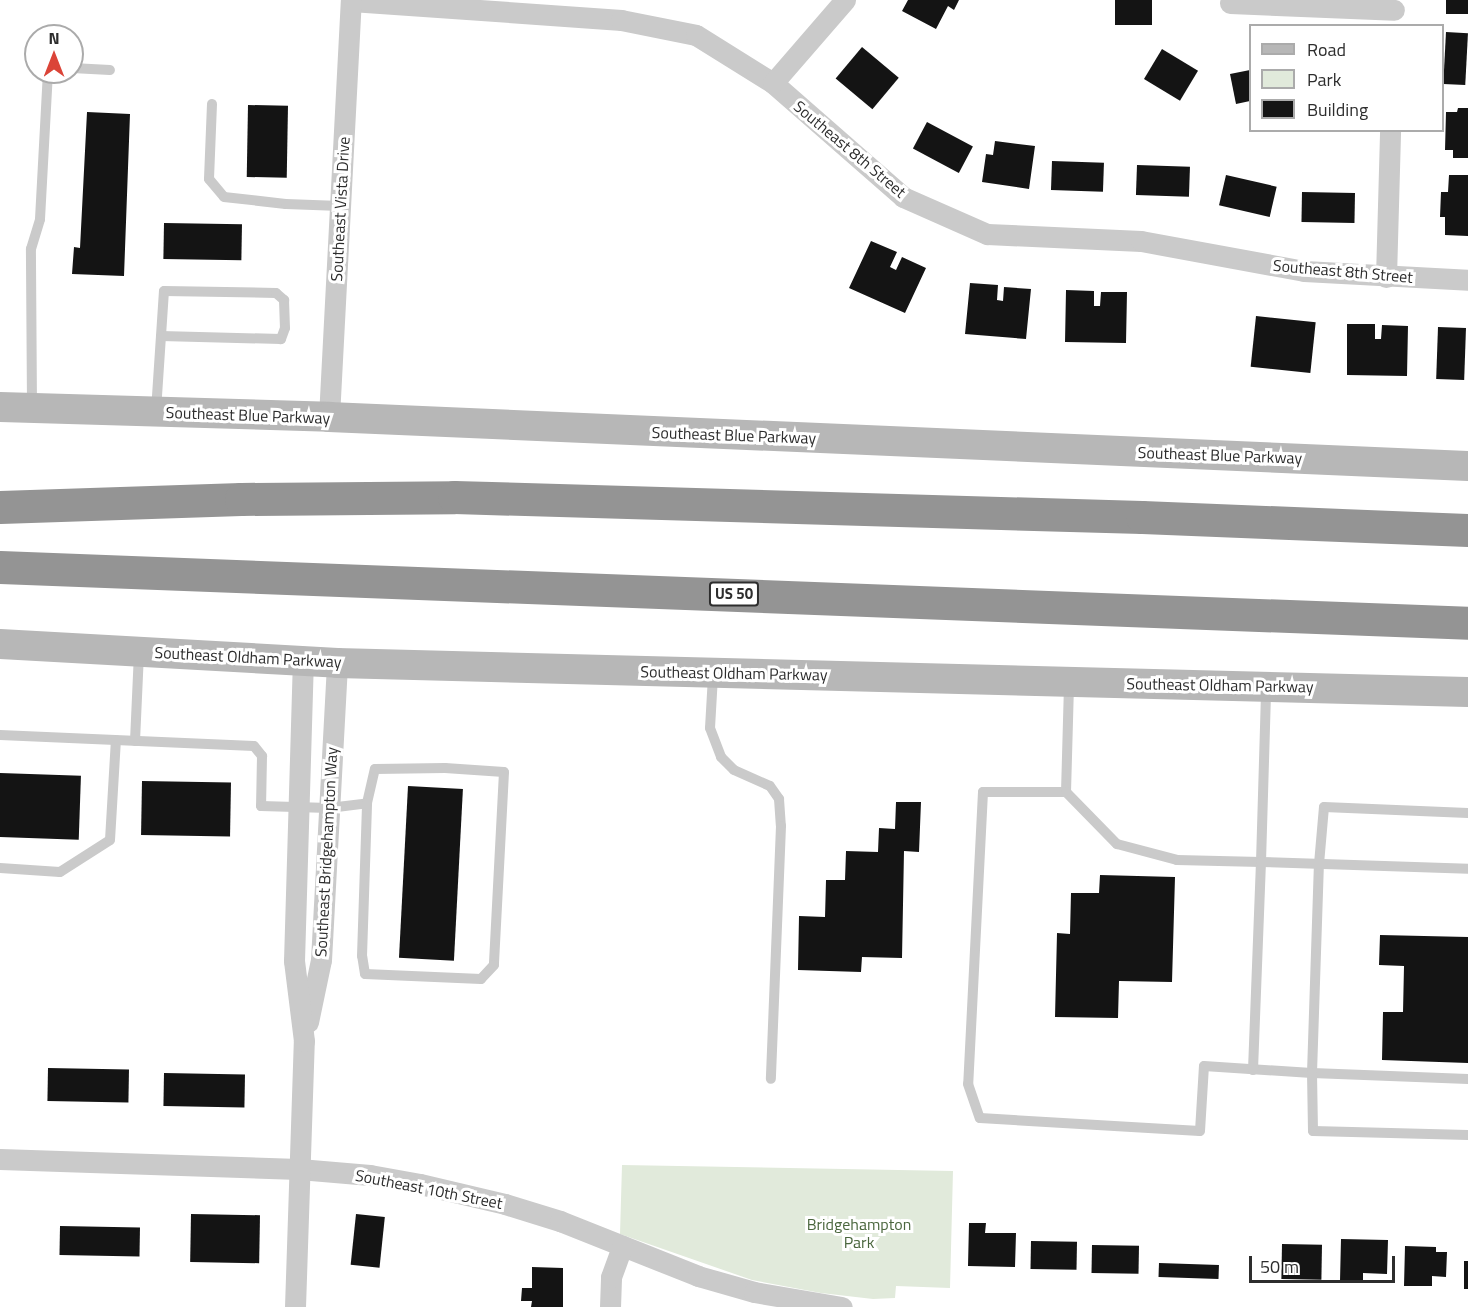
<!DOCTYPE html>
<style>
body{margin:0}
#map{position:relative;width:1468px;height:1307px;overflow:hidden;background:#fff;font-family:"Titillium Web",sans-serif}
div>[style]{position:absolute}
[style*='--x']{left:calc(var(--x)*1px);top:calc(var(--y)*1px);width:calc(var(--w)*1px);rotate:calc(var(--a)*1deg)}
.green>*{inset:0;background:#e1eadb}
.building>*{inset:0;background:#141414;transform-origin:0 0}
.lane>*{height:10px;margin:-5px;padding:0 5px;transform-origin:5px;border-radius:5px;background:#cacaca}
.street>*{height:21px;margin:-10.5px;padding:0 10.5px;transform-origin:10.5px;border-radius:10.5px;background:#cacaca}
.secondary>*{height:30px;margin:-15px;padding:0 15px;transform-origin:15px;border-radius:15px;background:#b7b7b7}
.highway>*{height:33px;margin:-16.5px;padding:0 16.5px;transform-origin:16.5px;border-radius:16.5px;background:#949494}
span{translate:-50% -50%;white-space:nowrap;text-align:center;line-height:1.15;-webkit-text-stroke:6px #fff;paint-order:stroke}
.shield-label span{padding:2px 4px;background:#fff;border:2px solid;border-radius:4px;-webkit-text-stroke-width:0}
.shield-label{font-size:15px;color:#2d2d2d;font-weight:700}
.street-label{font-size:16px;color:#2d2d2d}
.park-label{font-size:16px;color:#4a663d}
.legend{position:absolute;left:1249px;top:24px;width:195px;height:108px;box-sizing:border-box;background:#fff;border:2px solid #ababab;margin:0;padding:8px 10px;list-style:none;font-size:18px;color:#2d2d2d}
.legend li{display:flex;align-items:center;gap:12px;height:30px}
.legend b{width:30px;border:2px solid #ababab}
.north{position:absolute;left:24px;top:24px;width:60px;height:60px;box-sizing:border-box;background:#fff;border:2px solid #ababab;border-radius:50%;rotate:0deg;font-size:16px;font-weight:700;line-height:24px;text-align:center;color:#2d2d2d}
.north::after{content:'';display:block;margin:auto;width:21px;height:27px;background:#db4438;clip-path:polygon(50% 0,100% 100%,50% 72%,0 100%)}
.scale{position:absolute;left:1249px;top:1256px;width:146px;height:27px;box-sizing:border-box;border:3px solid #2d2d2d;border-top:0;padding-left:8px;font-size:18px;line-height:21px;white-space:nowrap;color:#2d2d2d;-webkit-text-stroke:4px #fff;paint-order:stroke}
</style>
<div id="map">
<div class="green">
<i style="clip-path:polygon(622px 1165px,953px 1171px,950px 1288px,896px 1286px,895px 1298px,873px 1299px,821px 1293px,752px 1280px,620px 1234px)"></i>
</div>
<div class="building">
<i style="clip-path:polygon(908px 0,959px 0,954px 10px,948px 6px,936px 29px,902px 11px)"></i>
<i style="left:1115px;top:0;width:37px;height:25px"></i>
<i style="left:1446px;top:0;width:22px;height:14px"></i>
<i style="left:1446px;top:32px;width:22px;height:52px;rotate:3deg"></i>
<i style="left:862px;top:47px;width:48px;height:41px;rotate:40deg"></i>
<i style="left:1162px;top:49px;width:42px;height:35px;rotate:31deg"></i>
<i style="clip-path:polygon(1250px 70px,1250px 101px,1236px 104px,1230px 74px)"></i>
<i style="left:248px;top:105px;width:40px;height:72px;rotate:1deg"></i>
<i style="clip-path:polygon(1458px 108px,1468px 108px,1468px 158px,1453px 158px,1453px 150px,1445px 150px,1446px 112px,1457px 112px)"></i>
<i style="clip-path:polygon(87px 112px,130px 114px,124px 276px,72px 274px,74px 247px,80px 248px)"></i>
<i style="left:927px;top:122px;width:52px;height:30px;rotate:28deg"></i>
<i style="clip-path:polygon(995px 141px,1035px 146px,1029px 189px,982px 182px,986px 154px,993px 155px)"></i>
<i style="left:1052px;top:161px;width:52px;height:29px;rotate:2deg"></i>
<i style="left:1137px;top:165px;width:53px;height:30px;rotate:2deg"></i>
<i style="left:1226px;top:175px;width:52px;height:31px;rotate:13deg"></i>
<i style="clip-path:polygon(1449px 175px,1468px 175px,1468px 236px,1445px 235px,1445px 217px,1440px 217px,1441px 192px,1448px 192px)"></i>
<i style="left:1302px;top:192px;width:53px;height:30px;rotate:1deg"></i>
<i style="left:164px;top:223px;width:78px;height:36px;rotate:1deg"></i>
<i style="clip-path:polygon(871px 241px,897px 252px,890px 267px,896px 270px,902px 257px,926px 268px,905px 313px,849px 288px)"></i>
<i style="clip-path:polygon(970px 283px,998px 285px,997px 300px,1003px 301px,1004px 287px,1031px 289px,1026px 339px,965px 334px)"></i>
<i style="clip-path:polygon(1066px 290px,1094px 291px,1094px 306px,1100px 306px,1101px 292px,1127px 292px,1126px 343px,1065px 342px)"></i>
<i style="left:1256px;top:316px;width:60px;height:51px;rotate:6deg"></i>
<i style="clip-path:polygon(1347px 324px,1375px 324px,1375px 339px,1381px 339px,1382px 325px,1408px 326px,1407px 376px,1347px 375px)"></i>
<i style="left:1438px;top:327px;width:28px;height:52px;rotate:2deg"></i>
<i style="left:0;top:773px;width:81px;height:64px;rotate:2deg"></i>
<i style="left:142px;top:781px;width:89px;height:54px;rotate:1deg"></i>
<i style="left:408px;top:786px;width:55px;height:172px;rotate:3deg"></i>
<i style="clip-path:polygon(896px 802px,921px 802px,919px 852px,904px 851px,902px 958px,862px 957px,861px 972px,798px 970px,799px 916px,825px 917px,826px 880px,845px 880px,846px 851px,878px 852px,879px 828px,895px 829px)"></i>
<i style="clip-path:polygon(1100px 875px,1175px 877px,1172px 982px,1119px 981px,1118px 1018px,1055px 1017px,1057px 933px,1070px 934px,1071px 893px,1099px 893px)"></i>
<i style="clip-path:polygon(1380px 935px,1468px 937px,1468px 1063px,1382px 1060px,1383px 1012px,1403px 1012px,1404px 966px,1379px 965px)"></i>
<i style="left:48px;top:1068px;width:81px;height:33px;rotate:1deg"></i>
<i style="left:164px;top:1073px;width:81px;height:33px;rotate:1deg"></i>
<i style="left:191px;top:1214px;width:69px;height:48px;rotate:1deg"></i>
<i style="left:356px;top:1214px;width:29px;height:51px;rotate:6deg"></i>
<i style="clip-path:polygon(969px 1223px,986px 1223px,985px 1233px,1016px 1233px,1015px 1267px,968px 1266px)"></i>
<i style="left:60px;top:1226px;width:80px;height:29px;rotate:1deg"></i>
<i style="clip-path:polygon(1341px 1239px,1388px 1240px,1387px 1274px,1363px 1273px,1363px 1282px,1340px 1281px)"></i>
<i style="left:1031px;top:1241px;width:46px;height:28px;rotate:1deg"></i>
<i style="left:1282px;top:1244px;width:40px;height:35px;rotate:1deg"></i>
<i style="left:1092px;top:1245px;width:47px;height:28px;rotate:1deg"></i>
<i style="clip-path:polygon(1405px 1246px,1436px 1247px,1436px 1252px,1447px 1252px,1446px 1277px,1432px 1276px,1432px 1286px,1404px 1286px)"></i>
<i style="left:1464px;top:1261px;width:4px;height:28px"></i>
<i style="left:1159px;top:1263px;width:60px;height:14px;rotate:2deg"></i>
<i style="clip-path:polygon(532px 1267px,563px 1268px,563px 1307px,531px 1307px,532px 1301px,521px 1301px,522px 1288px,532px 1288px)"></i>
</div>
<div class="lane">
<i style="--x:72;--y:68;--w:38;--a:3"></i>
<i style="--x:212;--y:104;--w:75;--a:92.3"></i>
<i style="--x:209;--y:179;--w:23;--a:50"></i>
<i style="--x:224;--y:197;--w:62;--a:6.4"></i>
<i style="--x:286;--y:204;--w:54;--a:2.1"></i>
<i style="--x:32;--y:406;--w:157;--a:-90.4"></i>
<i style="--x:31;--y:249;--w:31;--a:-73"></i>
<i style="--x:40;--y:219;--w:147;--a:-86.9"></i>
<i style="--x:156;--y:411;--w:120;--a:-86.2"></i>
<i style="--x:164;--y:291;--w:112;--a:1"></i>
<i style="--x:276;--y:293;--w:11;--a:41"></i>
<i style="--x:284;--y:300;--w:28;--a:88"></i>
<i style="--x:285;--y:328;--w:12;--a:110"></i>
<i style="--x:281;--y:339;--w:120;--a:-178.6"></i>
<i style="--x:713;--y:676;--w:52;--a:93.3"></i>
<i style="--x:710;--y:728;--w:31;--a:69"></i>
<i style="--x:721;--y:757;--w:18;--a:45"></i>
<i style="--x:734;--y:770;--w:39;--a:24"></i>
<i style="--x:770;--y:786;--w:16;--a:55"></i>
<i style="--x:779;--y:799;--w:27;--a:86"></i>
<i style="--x:781;--y:826;--w:253;--a:92.3"></i>
<i style="--x:1069;--y:685;--w:107;--a:91.6"></i>
<i style="--x:1066;--y:792;--w:83;--a:180"></i>
<i style="--x:983;--y:792;--w:292;--a:92.9"></i>
<i style="--x:968;--y:1084;--w:36;--a:71"></i>
<i style="--x:980;--y:1118;--w:220;--a:3.4"></i>
<i style="--x:1200;--y:1131;--w:65;--a:-86.5"></i>
<i style="--x:1204;--y:1066;--w:108;--a:3.7"></i>
<i style="--x:1312;--y:1073;--w:209;--a:-88.1"></i>
<i style="--x:1319;--y:864;--w:57;--a:-85"></i>
<i style="--x:1324;--y:807;--w:144;--a:2.4"></i>
<i style="--x:0;--y:735;--w:254;--a:2.5"></i>
<i style="--x:254;--y:746;--w:13;--a:51"></i>
<i style="--x:262;--y:756;--w:50;--a:91.1"></i>
<i style="--x:261;--y:806;--w:68;--a:1.7"></i>
<i style="--x:329;--y:808;--w:38;--a:-7"></i>
<i style="--x:367;--y:803;--w:35;--a:-77"></i>
<i style="--x:375;--y:769;--w:70;--a:-0.8"></i>
<i style="--x:445;--y:768;--w:59;--a:3.9"></i>
<i style="--x:504;--y:772;--w:193;--a:93"></i>
<i style="--x:494;--y:965;--w:19;--a:133"></i>
<i style="--x:481;--y:979;--w:116;--a:-177.5"></i>
<i style="--x:365;--y:974;--w:18;--a:-99"></i>
<i style="--x:362;--y:956;--w:153;--a:-88.1"></i>
<i style="--x:135;--y:741;--w:87;--a:-87.4"></i>
<i style="--x:1066;--y:792;--w:73;--a:45.6"></i>
<i style="--x:1117;--y:844;--w:62;--a:14.9"></i>
<i style="--x:1177;--y:860;--w:84;--a:1.4"></i>
<i style="--x:1261;--y:862;--w:173;--a:-88.3"></i>
<i style="--x:0;--y:868;--w:60;--a:3.8"></i>
<i style="--x:60;--y:872;--w:59;--a:-32.6"></i>
<i style="--x:110;--y:840;--w:100;--a:-86.6"></i>
<i style="--x:1253;--y:1070;--w:208;--a:-87.8"></i>
<i style="--x:1261;--y:862;--w:207;--a:1.9"></i>
<i style="--x:1468;--y:1079;--w:156;--a:-177.8"></i>
<i style="--x:1312;--y:1073;--w:58;--a:89"></i>
<i style="--x:1313;--y:1131;--w:155;--a:1.5"></i>
</div>
<div class="street">
<i style="--x:351;--y:1;--w:271;--a:4"></i>
<i style="--x:621;--y:20;--w:76;--a:11.3"></i>
<i style="--x:696;--y:35;--w:91;--a:31.9"></i>
<i style="--x:773;--y:83;--w:173;--a:41.2"></i>
<i style="--x:903;--y:197;--w:92;--a:23.8"></i>
<i style="--x:987;--y:234;--w:154;--a:2.6"></i>
<i style="--x:1141;--y:241;--w:166;--a:10.4"></i>
<i style="--x:1304;--y:271;--w:164;--a:3.1"></i>
<i style="--x:1230;--y:3;--w:164;--a:2.4"></i>
<i style="--x:773;--y:83;--w:110;--a:-49.1"></i>
<i style="--x:1386;--y:277;--w:147;--a:-88.4"></i>
<i style="--x:329;--y:417;--w:418;--a:-87"></i>
<i style="--x:308;--y:1022;--w:63;--a:-78.2"></i>
<i style="--x:321;--y:960;--w:297;--a:-86.9"></i>
<i style="--x:0;--y:1159;--w:299;--a:1.9"></i>
<i style="--x:299;--y:1169;--w:71;--a:4.8"></i>
<i style="--x:370;--y:1175;--w:51;--a:10.2"></i>
<i style="--x:420;--y:1184;--w:87;--a:13.2"></i>
<i style="--x:505;--y:1204;--w:58;--a:17.2"></i>
<i style="--x:560;--y:1221;--w:149;--a:21.7"></i>
<i style="--x:698;--y:1276;--w:58;--a:15.9"></i>
<i style="--x:754;--y:1292;--w:89;--a:9.7"></i>
<i style="--x:295;--y:1307;--w:266;--a:-88.1"></i>
<i style="--x:304;--y:1041;--w:81;--a:-97.1"></i>
<i style="--x:294;--y:961;--w:300;--a:-88.3"></i>
<i style="--x:610;--y:1307;--w:30;--a:-88"></i>
<i style="--x:611;--y:1277;--w:33;--a:-70"></i>
</div>
<div class="secondary">
<i style="--x:0;--y:407;--w:329;--a:1.7"></i>
<i style="--x:329;--y:417;--w:1140;--a:2.46"></i>
<i style="--x:0;--y:644;--w:338;--a:3.2"></i>
<i style="--x:337;--y:663;--w:1131;--a:1.47"></i>
</div>
<div class="highway">
<i style="--x:0;--y:507;--w:241;--a:-1.9"></i>
<i style="--x:241;--y:499;--w:213;--a:-0.5"></i>
<i style="--x:454;--y:497;--w:688;--a:1.67"></i>
<i style="--x:1142;--y:517;--w:326;--a:2.3"></i>
<i style="--x:0;--y:567;--w:1469;--a:2.18"></i>
</div>
<div class="shield-label">
<span style="left:734px;top:594px">US 50</span>
</div>
<div class="street-label">
<span style="left:850px;top:149px;rotate:40deg">Southeast 8th Street</span>
<span style="left:340px;top:209px;rotate:-87deg">Southeast Vista Drive</span>
<span style="left:1343px;top:271px;rotate:5deg">Southeast 8th Street</span>
<span style="left:248px;top:415px;rotate:2deg">Southeast Blue Parkway</span>
<span style="left:734px;top:435px;rotate:2deg">Southeast Blue Parkway</span>
<span style="left:1220px;top:455px;rotate:2deg">Southeast Blue Parkway</span>
<span style="left:248px;top:657px;rotate:3deg">Southeast Oldham Parkway</span>
<span style="left:734px;top:673px;rotate:1deg">Southeast Oldham Parkway</span>
<span style="left:1220px;top:685px;rotate:1deg">Southeast Oldham Parkway</span>
<span style="left:326px;top:852px;rotate:-87deg">Southeast Bridgehampton Way</span>
<span style="left:429px;top:1189px;rotate:11deg">Southeast 10th Street</span>
</div>
<div class="park-label">
<span style="left:859px;top:1233px">Bridgehampton<br>Park</span>
</div>
<ul class="legend">
<li><b style="height:8px;background:#b7b7b7"></b>Road</li>
<li><b style="height:16px;background:#e1eadb"></b>Park</li>
<li><b style="height:16px;background:#141414"></b>Building</li>
</ul>
<div class="north">N</div>
<div class="scale">50 m</div>
</div>
